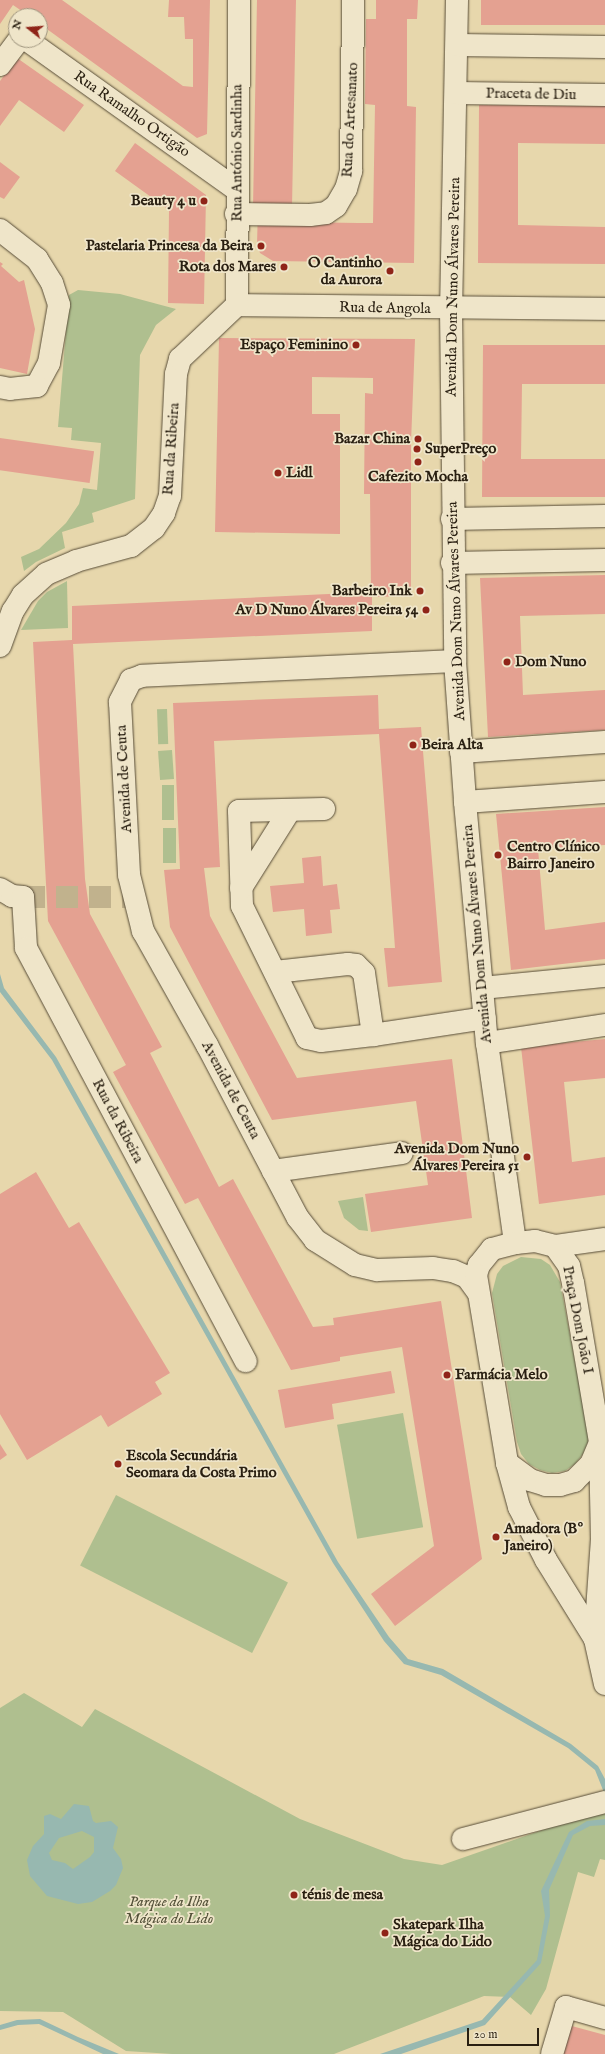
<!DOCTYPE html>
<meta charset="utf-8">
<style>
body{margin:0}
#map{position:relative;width:605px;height:2054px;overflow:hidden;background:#e7d7ac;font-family:"IM FELL English",serif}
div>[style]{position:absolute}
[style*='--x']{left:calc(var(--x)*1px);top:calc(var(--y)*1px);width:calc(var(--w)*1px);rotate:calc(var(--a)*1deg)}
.green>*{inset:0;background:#afbf8f;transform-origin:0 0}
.water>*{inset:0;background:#97b8b0}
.building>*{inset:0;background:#e4a191;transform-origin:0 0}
.minor-tunnel>*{height:22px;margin-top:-11px;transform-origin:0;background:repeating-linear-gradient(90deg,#c1b28d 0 22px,transparent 0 33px)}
.roads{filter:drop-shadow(0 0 1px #584d38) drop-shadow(0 0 1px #584d38)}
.minor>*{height:22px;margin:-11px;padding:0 11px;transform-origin:11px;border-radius:11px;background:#efe5c9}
.dots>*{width:11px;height:11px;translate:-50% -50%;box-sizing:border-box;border:2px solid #efe5c9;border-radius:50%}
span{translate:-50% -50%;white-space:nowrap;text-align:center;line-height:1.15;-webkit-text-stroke:3.5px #efe5c9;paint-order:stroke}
.street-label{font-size:15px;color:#291f11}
.poi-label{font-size:15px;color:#291f11;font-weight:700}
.right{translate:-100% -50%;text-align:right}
.left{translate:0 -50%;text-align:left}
.park-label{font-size:15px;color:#514f37;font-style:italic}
.north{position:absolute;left:8px;top:8px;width:40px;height:40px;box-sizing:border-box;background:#efe5c9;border:1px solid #a0967f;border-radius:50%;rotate:287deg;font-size:11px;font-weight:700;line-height:16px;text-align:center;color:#291f11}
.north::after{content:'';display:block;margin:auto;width:14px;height:18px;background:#8f2418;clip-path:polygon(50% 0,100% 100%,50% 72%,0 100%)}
.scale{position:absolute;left:467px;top:2028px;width:72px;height:18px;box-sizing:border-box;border:2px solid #291f11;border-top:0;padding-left:5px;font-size:12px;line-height:14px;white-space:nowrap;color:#291f11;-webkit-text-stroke:3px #efe5c9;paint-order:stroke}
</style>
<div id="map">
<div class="green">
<i style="clip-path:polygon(78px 290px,120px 294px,176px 309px,156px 325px,140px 355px,135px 499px,92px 513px,94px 522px,62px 532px,65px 548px,36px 562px,24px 571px,21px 557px,39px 549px,66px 523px,79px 504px,83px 488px,97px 490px,101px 443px,71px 440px,72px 428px,58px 427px,69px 295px)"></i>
<i style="clip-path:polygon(67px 581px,68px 628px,21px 630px,38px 601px,47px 592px)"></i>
<i style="left:167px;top:709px;width:35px;height:10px;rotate:88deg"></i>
<i style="left:172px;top:750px;width:29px;height:14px;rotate:86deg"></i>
<i style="left:162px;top:785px;width:12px;height:35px"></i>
<i style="left:163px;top:828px;width:13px;height:35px"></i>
<i style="clip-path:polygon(363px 1197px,368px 1231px,359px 1230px,344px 1218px,338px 1201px)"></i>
<i style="clip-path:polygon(521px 1257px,541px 1259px,550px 1265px,560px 1282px,588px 1430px,588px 1442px,583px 1454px,575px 1464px,565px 1471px,552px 1473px,540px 1470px,529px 1464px,521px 1454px,517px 1442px,492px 1293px,497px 1274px,503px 1266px)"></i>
<i style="left:403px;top:1413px;width:116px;height:67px;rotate:80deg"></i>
<i style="left:116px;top:1495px;width:193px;height:79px;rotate:27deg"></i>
<i style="clip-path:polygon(24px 1693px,82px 1727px,95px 1709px,300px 1819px,404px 1859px,442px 1865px,605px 1808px,605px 1860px,600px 1859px,594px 1877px,578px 1872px,546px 1989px,531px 2015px,510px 1997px,484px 1996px,334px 2054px,172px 2054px,126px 2051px,63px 2012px,0 2011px,0 1708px)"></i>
</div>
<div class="water">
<i style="clip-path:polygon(0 974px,4px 988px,56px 1057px,338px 1562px,389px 1637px,408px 1659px,443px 1669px,571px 1744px,598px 1766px,605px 1779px,605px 1795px,595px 1770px,568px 1748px,441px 1675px,404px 1664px,384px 1641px,333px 1563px,52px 1060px,0 992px)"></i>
<i style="clip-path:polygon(evenodd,74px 1804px,89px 1806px,93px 1821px,96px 1823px,111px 1821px,118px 1827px,113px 1848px,121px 1859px,123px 1868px,116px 1885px,110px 1891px,92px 1902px,78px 1904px,47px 1896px,30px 1876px,27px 1860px,33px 1846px,44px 1834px,44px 1816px,50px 1814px,61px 1819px,74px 1804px,82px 1831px,94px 1837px,94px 1852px,90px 1857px,73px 1869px,65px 1863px,52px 1860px,49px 1853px,59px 1838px,82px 1831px)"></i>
<i style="clip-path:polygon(605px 1819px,605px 1825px,590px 1826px,573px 1835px,549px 1890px,550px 1916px,541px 1963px,485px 2025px,401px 2054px,380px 2054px,482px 2020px,537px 1960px,545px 1916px,541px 1891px,569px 1832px,587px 1821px)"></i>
<i style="clip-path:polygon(40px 2019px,78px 2037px,119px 2054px,103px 2054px,39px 2024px,18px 2025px,0 2030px,0 2025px,17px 2020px)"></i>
</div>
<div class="building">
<i style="clip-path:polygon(0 0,62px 0,183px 86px,193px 87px,193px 39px,185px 39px,184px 17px,168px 17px,169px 0,210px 0,207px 134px,197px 138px,40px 24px,40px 16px,29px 16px,13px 5px,0 24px)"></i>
<i style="clip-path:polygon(257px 0,296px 0,292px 207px,297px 222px,358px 223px,373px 223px,375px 105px,365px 104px,366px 19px,376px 19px,376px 0,418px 0,417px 19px,407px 19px,407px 106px,416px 107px,414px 263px,273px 261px,260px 253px,257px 245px,258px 206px,253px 206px)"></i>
<i style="left:481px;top:0;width:124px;height:25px"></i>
<i style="clip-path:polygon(17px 58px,84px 105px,64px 132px,19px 100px,0 126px,0 81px)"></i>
<i style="clip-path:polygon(479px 105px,605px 106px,605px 144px,518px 143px,518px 225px,605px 227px,605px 264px,478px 263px)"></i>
<i style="clip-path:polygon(135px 143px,206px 195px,204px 304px,168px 303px,169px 210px,115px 171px)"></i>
<i style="clip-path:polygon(0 162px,20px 177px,4px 199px,0 197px)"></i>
<i style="clip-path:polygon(0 262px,3px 264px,1px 266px,19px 282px,24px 280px,35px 329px,27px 374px,0 368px)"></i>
<i style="clip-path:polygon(219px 338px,415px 339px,411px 443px,411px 596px,372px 597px,372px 631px,73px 644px,85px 879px,90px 914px,162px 1047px,150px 1053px,219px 1187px,233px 1179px,313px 1327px,334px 1325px,333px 1318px,441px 1301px,482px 1559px,395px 1626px,371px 1594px,434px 1546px,402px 1347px,340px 1357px,340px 1361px,291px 1370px,198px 1198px,185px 1204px,113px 1072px,126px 1065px,48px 921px,33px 642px,72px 640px,72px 606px,371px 592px,370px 494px,364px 494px,365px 393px,373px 394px,373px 378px,312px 377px,312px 414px,340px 414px,340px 534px,215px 532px)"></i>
<i style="clip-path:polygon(483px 345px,605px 345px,605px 384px,522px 384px,521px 459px,605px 459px,605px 497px,482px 497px)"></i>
<i style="left:0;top:438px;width:95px;height:32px;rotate:8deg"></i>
<i style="clip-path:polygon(605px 575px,605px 614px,520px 616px,523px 695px,605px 690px,605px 730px,488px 737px,480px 578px)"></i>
<i style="clip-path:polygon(378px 695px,379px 729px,421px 727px,442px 982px,388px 987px,384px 948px,395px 948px,379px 734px,214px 741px,220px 867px,204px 868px,210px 916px,297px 1078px,452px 1059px,472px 1218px,371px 1232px,365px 1194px,428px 1185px,416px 1101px,272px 1120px,170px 927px,164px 870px,180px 869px,173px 703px)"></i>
<i style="clip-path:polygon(605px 807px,605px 845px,538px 849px,545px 930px,605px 922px,605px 959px,511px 970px,496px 814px)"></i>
<i style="clip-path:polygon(321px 856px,323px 886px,337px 884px,340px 909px,330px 910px,332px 933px,306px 936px,304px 909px,273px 912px,270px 886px,304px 883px,302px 858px)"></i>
<i style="clip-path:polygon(605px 1039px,605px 1078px,564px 1082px,572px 1162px,605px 1157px,605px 1195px,539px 1204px,521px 1047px)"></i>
<i style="clip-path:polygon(36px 1172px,69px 1228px,79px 1222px,170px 1373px,155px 1382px,162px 1394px,108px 1427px,101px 1415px,27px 1460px,0 1414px,0 1194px)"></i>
<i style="clip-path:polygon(391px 1371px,395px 1393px,332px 1404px,334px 1419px,285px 1428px,278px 1390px)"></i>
<i style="clip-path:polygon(0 1444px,7px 1455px,0 1460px)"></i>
<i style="clip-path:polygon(568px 2025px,605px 2035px,605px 2054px,561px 2054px)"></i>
</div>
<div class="minor-tunnel">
<i style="--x:23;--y:897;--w:110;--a:0"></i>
</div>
<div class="roads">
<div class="minor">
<i style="--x:457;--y:0;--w:309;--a:91.1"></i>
<i style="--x:451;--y:309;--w:352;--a:89.3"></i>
<i style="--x:455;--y:661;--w:141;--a:85.9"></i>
<i style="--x:465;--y:802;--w:242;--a:84.8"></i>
<i style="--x:487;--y:1043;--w:202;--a:82"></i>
<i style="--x:27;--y:40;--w:257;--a:35.5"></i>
<i style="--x:457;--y:45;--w:148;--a:0.8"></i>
<i style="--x:0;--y:65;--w:31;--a:-53"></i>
<i style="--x:456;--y:93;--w:149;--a:0.8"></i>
<i style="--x:236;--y:214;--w:74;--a:0.8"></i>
<i style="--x:310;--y:215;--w:16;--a:-7"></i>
<i style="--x:326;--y:213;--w:12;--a:-35"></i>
<i style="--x:336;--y:206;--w:20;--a:-60"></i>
<i style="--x:346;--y:189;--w:19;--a:-74"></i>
<i style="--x:351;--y:171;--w:171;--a:-89.3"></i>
<i style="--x:0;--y:230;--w:47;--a:38.1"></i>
<i style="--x:37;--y:259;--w:28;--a:58"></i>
<i style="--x:52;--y:283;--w:23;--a:72"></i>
<i style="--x:59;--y:305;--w:59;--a:99.8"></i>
<i style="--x:49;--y:363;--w:26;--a:118"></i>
<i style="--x:37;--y:386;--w:27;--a:174"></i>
<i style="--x:10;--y:389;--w:10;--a:-169"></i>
<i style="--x:237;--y:305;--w:368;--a:0.6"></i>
<i style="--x:237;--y:305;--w:305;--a:-89.6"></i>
<i style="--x:452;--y:519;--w:153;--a:-1.1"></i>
<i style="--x:452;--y:563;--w:153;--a:-1.1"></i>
<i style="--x:0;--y:646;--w:37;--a:-70"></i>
<i style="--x:13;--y:611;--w:19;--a:-58"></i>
<i style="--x:23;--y:595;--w:31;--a:-42"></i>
<i style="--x:46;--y:574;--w:33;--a:-23"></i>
<i style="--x:76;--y:561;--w:57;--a:-15.3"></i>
<i style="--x:131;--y:546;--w:29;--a:-38"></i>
<i style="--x:154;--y:528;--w:18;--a:-56"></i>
<i style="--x:164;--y:513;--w:18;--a:-71"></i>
<i style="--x:170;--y:496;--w:122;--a:-87.2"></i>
<i style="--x:176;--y:374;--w:16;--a:-75"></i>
<i style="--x:180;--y:359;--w:79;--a:-43.5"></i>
<i style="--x:455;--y:661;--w:313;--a:177.3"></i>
<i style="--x:142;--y:676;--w:12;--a:160"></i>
<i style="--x:131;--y:680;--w:25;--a:117"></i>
<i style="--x:120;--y:702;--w:173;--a:87"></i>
<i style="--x:129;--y:875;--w:58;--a:76"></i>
<i style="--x:143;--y:931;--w:131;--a:60.7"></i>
<i style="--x:207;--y:1045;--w:195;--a:62.3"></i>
<i style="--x:298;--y:1218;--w:28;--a:52"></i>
<i style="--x:315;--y:1240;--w:47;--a:32"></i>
<i style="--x:355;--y:1265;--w:23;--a:13"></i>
<i style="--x:377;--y:1270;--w:56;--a:-2"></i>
<i style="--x:433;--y:1268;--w:20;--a:9"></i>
<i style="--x:453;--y:1271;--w:15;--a:23"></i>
<i style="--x:467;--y:1277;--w:17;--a:54"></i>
<i style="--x:461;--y:752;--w:144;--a:-4"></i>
<i style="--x:465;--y:802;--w:140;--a:-4.1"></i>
<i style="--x:324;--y:809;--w:85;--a:178.7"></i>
<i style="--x:239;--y:811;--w:95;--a:88.2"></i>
<i style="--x:242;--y:906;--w:147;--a:63.8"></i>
<i style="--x:307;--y:1038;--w:14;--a:12"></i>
<i style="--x:321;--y:1041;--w:52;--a:-6.6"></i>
<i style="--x:241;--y:888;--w:92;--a:-57.9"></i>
<i style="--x:0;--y:889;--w:14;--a:30"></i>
<i style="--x:12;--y:896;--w:11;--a:5"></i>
<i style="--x:23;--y:897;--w:51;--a:86.6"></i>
<i style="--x:26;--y:948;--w:468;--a:62"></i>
<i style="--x:275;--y:972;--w:73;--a:-6.3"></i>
<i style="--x:348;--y:964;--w:8;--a:7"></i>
<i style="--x:356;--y:965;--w:11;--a:45"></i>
<i style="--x:364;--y:973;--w:63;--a:81.7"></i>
<i style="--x:373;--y:1035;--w:113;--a:-8.6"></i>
<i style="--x:482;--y:988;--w:124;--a:-5.6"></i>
<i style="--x:487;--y:1043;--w:119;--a:-8.7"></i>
<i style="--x:273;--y:1171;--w:130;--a:-7.9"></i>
<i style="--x:555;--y:1246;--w:50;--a:-8"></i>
<i style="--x:507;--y:1463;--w:29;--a:36"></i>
<i style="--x:530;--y:1480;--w:17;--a:17"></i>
<i style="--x:546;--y:1485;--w:14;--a:0"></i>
<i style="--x:560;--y:1485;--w:15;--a:-16"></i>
<i style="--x:574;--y:1481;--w:24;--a:-45"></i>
<i style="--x:591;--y:1464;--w:21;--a:-67"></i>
<i style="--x:595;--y:1639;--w:99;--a:-86"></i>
<i style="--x:602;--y:1540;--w:98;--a:-91.2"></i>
<i style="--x:600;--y:1442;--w:161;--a:-99.6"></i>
<i style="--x:573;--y:1283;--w:17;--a:-103"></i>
<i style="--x:569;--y:1266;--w:24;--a:-125"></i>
<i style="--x:555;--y:1246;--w:21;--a:-166"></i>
<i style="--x:535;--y:1241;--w:20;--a:174"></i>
<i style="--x:515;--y:1243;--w:24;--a:165"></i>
<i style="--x:492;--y:1249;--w:21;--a:129"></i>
<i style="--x:479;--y:1265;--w:10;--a:107"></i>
<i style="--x:476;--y:1275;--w:191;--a:80.6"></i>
<i style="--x:507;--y:1463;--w:46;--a:74.7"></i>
<i style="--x:519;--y:1507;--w:59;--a:63"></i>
<i style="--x:546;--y:1560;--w:93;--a:58.2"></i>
<i style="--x:595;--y:1639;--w:46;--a:77.5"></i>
<i style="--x:463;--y:1839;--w:147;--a:-14.6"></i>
<i style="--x:552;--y:2054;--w:49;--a:-73.4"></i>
<i style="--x:566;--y:2007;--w:41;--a:15.8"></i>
</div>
</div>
<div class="dots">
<i style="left:204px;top:201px;background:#8f2418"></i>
<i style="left:261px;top:246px;background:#8f2418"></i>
<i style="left:284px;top:267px;background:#8f2418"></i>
<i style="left:390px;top:271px;background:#8f2418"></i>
<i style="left:356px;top:345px;background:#8f2418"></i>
<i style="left:418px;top:439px;background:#8f2418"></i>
<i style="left:417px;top:449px;background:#8f2418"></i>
<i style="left:418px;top:462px;background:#8f2418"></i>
<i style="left:278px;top:473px;background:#8f2418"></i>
<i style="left:420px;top:591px;background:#8f2418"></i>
<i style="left:426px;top:610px;background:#8f2418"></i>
<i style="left:507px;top:662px;background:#8f2418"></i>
<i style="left:413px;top:745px;background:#8f2418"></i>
<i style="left:498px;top:855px;background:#8f2418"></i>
<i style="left:527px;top:1157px;background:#8f2418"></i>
<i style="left:447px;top:1375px;background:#8f2418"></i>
<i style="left:118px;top:1464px;background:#8f2418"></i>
<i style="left:496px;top:1537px;background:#8f2418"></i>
<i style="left:294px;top:1895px;background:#8f2418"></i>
<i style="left:385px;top:1933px;background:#8f2418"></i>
</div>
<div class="street-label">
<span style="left:531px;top:94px;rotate:1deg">Praceta de Diu</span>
<span style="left:132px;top:114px;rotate:35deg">Rua Ramalho Ortigão</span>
<span style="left:350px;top:120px;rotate:-87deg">Rua do Artesanato</span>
<span style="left:237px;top:153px;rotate:-90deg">Rua António Sardinha</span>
<span style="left:453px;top:287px;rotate:-89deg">Avenida Dom Nuno Álvares Pereira</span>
<span style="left:385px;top:308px;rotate:1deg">Rua de Angola</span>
<span style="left:171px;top:449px;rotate:-86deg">Rua da Ribeira</span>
<span style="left:456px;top:611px;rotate:-92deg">Avenida Dom Nuno Álvares Pereira</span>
<span style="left:124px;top:779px;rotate:-93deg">Avenida de Ceuta</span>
<span style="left:477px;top:934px;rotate:-95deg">Avenida Dom Nuno Álvares Pereira</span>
<span style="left:231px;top:1090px;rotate:62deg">Avenida de Ceuta</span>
<span style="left:118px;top:1121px;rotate:62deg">Rua da Ribeira</span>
<span style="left:578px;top:1320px;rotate:79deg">Praça Dom João I</span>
</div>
<div class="poi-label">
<span class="right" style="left:196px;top:201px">Beauty 4 u</span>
<span class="right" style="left:253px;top:246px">Pastelaria Princesa da Beira</span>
<span class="right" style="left:382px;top:271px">O Cantinho<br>da Aurora</span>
<span class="right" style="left:276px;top:267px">Rota dos Mares</span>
<span class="right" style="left:348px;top:345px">Espaço Feminino</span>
<span class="right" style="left:410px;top:439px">Bazar China</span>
<span class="left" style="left:425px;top:449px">SuperPreço</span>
<span class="left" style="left:286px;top:473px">Lidl</span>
<span style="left:418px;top:477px">Cafezito Mocha</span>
<span class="right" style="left:412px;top:591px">Barbeiro Ink</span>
<span class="right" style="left:418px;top:610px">Av D Nuno Álvares Pereira 54</span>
<span class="left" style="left:515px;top:662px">Dom Nuno</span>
<span class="left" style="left:421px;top:745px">Beira Alta</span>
<span class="left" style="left:507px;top:855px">Centro Clínico<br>Bairro Janeiro</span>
<span class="right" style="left:519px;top:1157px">Avenida Dom Nuno<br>Álvares Pereira 51</span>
<span class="left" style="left:455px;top:1375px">Farmácia Melo</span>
<span class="left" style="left:126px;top:1464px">Escola Secundária<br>Seomara da Costa Primo</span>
<span class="left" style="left:504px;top:1537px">Amadora (Bº<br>Janeiro)</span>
<span class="left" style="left:302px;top:1895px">ténis de mesa</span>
<span class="left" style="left:393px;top:1933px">Skatepark Ilha<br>Mágica do Lido</span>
</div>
<div class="park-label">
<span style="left:169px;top:1910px">Parque da Ilha<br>Mágica do Lido</span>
</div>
<div class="north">N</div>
<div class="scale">20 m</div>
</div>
